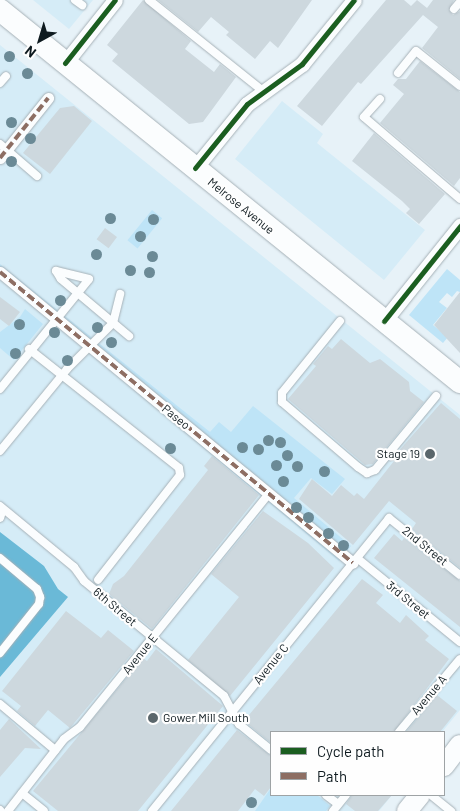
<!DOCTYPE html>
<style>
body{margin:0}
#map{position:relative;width:460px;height:811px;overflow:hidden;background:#e7f2f8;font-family:Barlow,sans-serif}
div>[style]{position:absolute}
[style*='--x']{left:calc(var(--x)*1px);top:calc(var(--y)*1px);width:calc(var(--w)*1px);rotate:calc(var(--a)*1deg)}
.built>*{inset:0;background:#d5ecf7}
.green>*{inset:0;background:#bee4f7;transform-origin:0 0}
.water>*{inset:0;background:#6ab9d7}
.building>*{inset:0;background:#cdd8de;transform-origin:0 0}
.roads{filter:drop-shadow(0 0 1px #a6b1b7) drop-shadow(0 0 1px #a6b1b7)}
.service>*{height:8px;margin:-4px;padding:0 4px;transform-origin:4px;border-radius:4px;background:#fbfdfe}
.pedestrian>*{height:11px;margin:-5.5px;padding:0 5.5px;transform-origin:5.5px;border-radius:5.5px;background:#fbfdfe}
.minor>*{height:15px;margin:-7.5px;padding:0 7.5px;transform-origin:7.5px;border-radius:7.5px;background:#fbfdfe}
.tertiary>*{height:20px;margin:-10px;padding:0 10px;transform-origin:10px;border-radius:10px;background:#fbfdfe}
.secondary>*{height:22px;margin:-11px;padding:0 11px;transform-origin:11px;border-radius:11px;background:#fbfdfe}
.quiet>*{height:4px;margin-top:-2px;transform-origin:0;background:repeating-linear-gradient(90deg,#8d6e63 0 8px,transparent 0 12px)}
.cycleway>*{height:5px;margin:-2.5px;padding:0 2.5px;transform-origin:2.5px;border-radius:2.5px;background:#1b5e20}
.trees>*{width:11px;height:11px;margin:-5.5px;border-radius:50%;background:#6b8a96}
.dots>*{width:14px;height:14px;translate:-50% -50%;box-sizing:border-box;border:2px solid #fefefe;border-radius:50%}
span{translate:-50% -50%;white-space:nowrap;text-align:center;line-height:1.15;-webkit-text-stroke:4.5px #fefefe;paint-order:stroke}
.street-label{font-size:12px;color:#0e1a1f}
.poi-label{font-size:12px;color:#0e1a1f}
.right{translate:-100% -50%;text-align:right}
.left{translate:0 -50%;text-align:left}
.legend{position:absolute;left:270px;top:731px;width:175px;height:65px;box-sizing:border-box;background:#fefefe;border:1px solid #9ea3a5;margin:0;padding:6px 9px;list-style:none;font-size:15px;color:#0e1a1f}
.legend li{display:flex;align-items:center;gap:10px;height:25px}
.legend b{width:25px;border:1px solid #9ea3a5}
.north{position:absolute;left:15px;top:15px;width:50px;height:50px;-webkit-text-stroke:4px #fefefe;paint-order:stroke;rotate:219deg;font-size:14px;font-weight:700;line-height:20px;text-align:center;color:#0e1a1f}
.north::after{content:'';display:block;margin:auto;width:18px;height:22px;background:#0e1a1f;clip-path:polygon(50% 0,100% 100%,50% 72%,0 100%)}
</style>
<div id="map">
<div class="built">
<i style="clip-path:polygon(33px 0,93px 0,69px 29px)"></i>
<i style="clip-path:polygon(0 45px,460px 415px,460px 710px,442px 732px,271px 732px,271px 795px,392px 795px,379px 811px,0 811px)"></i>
<i style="clip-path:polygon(282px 101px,323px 134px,317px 143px,425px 230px,384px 280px,235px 159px)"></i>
</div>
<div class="green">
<i style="left:152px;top:210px;width:13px;height:39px;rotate:39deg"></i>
<i style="clip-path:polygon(0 264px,210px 432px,219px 422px,231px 432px,253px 406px,345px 479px,332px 494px,311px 478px,294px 498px,351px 546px,339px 561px,0 278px)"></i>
<i style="clip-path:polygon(447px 269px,460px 280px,460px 292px,457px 291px,452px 297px,447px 293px,439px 302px,447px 308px,433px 325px,448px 337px,443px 343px,409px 315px)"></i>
<i style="clip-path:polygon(25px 309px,43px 324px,14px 360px,0 348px,0 332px,20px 317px)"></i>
<i style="clip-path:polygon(271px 788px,271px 795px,317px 795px,330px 806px,326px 811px,255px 811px)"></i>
</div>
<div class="water">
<i style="clip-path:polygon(0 532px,44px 566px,58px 589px,68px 597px,0 677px)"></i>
</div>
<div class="building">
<i style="clip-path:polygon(143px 0,191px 41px,185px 49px,214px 72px,220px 64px,236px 77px,203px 122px,189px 124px,112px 61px,118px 54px,107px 45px)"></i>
<i style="clip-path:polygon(158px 0,312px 0,278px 48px,270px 41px,255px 59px,226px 35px,229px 32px,211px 17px,198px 32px)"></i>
<i style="clip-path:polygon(386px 0,404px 0,411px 6px,417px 0,427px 8px,433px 0,454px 0,449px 10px,453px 15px,460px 11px,460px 79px,422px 48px,438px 27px,423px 15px,361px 84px,358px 82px,322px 126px,297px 106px)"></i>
<i style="clip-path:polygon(420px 61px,460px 92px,460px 178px,454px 186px,380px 123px,404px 94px,393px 85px,398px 79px,406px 79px)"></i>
<i style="clip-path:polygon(74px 106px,92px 121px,50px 174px,23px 153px,60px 108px)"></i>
<i style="clip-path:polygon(374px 133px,445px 194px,419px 224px,406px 213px,410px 209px,402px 201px,352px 161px)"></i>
<i style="left:105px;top:228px;width:15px;height:14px;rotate:37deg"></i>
<i style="clip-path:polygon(460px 292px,460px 353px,434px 325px)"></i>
<i style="clip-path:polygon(0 297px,20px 312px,9px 326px,0 319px)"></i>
<i style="clip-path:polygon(341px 339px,370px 363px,380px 359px,409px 382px,410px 391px,424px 402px,373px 464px,365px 465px,288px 399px,316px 366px,313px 364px,328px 346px,332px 349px)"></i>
<i style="clip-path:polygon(441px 403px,460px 419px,460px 568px,412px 529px,416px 523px,389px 501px,353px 545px,299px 499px,312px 479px,332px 496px,341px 485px,354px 496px,357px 493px,364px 499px,394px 461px,389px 462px)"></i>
<i style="clip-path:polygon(212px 456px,259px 495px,152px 629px,109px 594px,113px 584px,124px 576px,208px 470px,204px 466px)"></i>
<i style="clip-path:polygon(263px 511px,308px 543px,334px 568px,230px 696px,188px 660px,239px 597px,211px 574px)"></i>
<i style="clip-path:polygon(394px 534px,402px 541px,404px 538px,460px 581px,460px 627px,374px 558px)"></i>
<i style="clip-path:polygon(362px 579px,383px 595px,376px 603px,400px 623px,406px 615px,429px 636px,425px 640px,449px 659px,394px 732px,271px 732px,271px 743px,244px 721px)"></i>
<i style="clip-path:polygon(66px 611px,101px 638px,108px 630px,134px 651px,70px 728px,48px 710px,35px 726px,17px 711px,21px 706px,2px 691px)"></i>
<i style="clip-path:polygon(156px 649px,223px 706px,138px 811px,58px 811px,33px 791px,143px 658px,147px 661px)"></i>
<i style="clip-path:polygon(437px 695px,457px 711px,440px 732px,406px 732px)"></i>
<i style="clip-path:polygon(9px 719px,41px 749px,25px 748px,0 777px,0 730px)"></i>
<i style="clip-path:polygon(237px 730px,271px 756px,271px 787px,264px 796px,255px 789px,238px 811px,171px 811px)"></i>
<i style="clip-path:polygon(352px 795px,392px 795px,378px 811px,355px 811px,346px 804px)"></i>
</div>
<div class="roads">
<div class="service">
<i style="--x:75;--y:0;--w:9;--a:36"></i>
<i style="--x:149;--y:0;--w:146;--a:38.6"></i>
<i style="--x:454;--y:9;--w:9;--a:-49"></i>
<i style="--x:398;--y:73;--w:28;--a:-51"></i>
<i style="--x:416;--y:51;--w:56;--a:38.5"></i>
<i style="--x:0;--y:83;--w:9;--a:-49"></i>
<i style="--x:380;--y:99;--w:24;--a:132"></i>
<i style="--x:364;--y:117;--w:126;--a:40.5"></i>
<i style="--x:0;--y:144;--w:49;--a:40.9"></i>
<i style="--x:56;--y:271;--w:9;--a:58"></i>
<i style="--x:61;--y:279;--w:89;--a:40"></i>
<i style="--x:340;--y:321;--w:92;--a:128.9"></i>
<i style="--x:282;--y:393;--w:9;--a:90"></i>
<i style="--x:282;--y:402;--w:100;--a:40.5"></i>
<i style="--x:358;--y:467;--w:11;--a:34"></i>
<i style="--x:367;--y:473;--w:9;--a:-21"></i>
<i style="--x:375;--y:470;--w:96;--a:-50.5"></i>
<i style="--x:29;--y:349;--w:191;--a:38.4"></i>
<i style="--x:179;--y:468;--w:7;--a:82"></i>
<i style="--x:180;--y:475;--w:133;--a:128"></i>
<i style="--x:0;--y:389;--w:141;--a:-51"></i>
<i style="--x:89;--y:279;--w:34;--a:-166"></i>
<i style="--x:0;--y:451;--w:106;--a:-50.7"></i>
<i style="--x:67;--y:369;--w:65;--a:-45"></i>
<i style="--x:113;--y:323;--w:30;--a:-76"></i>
<i style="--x:0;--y:506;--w:96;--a:39.5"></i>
<i style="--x:74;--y:567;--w:17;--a:54"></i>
<i style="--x:84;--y:581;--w:181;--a:39.4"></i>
<i style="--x:224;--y:696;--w:32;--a:62"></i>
<i style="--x:239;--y:724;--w:41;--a:39.1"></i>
<i style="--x:0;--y:518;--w:9;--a:-72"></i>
<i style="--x:0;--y:558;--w:48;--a:40"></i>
<i style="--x:37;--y:589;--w:9;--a:69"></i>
<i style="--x:40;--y:597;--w:7;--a:98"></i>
<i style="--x:39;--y:604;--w:63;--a:128.5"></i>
<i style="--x:357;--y:558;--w:133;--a:39.2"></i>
<i style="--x:0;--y:704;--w:72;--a:39.9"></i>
<i style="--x:399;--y:732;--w:95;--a:-50.1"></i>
<i style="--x:22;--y:793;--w:28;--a:39"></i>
<i style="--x:326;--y:795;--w:15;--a:37"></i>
<i style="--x:431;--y:795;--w:26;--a:39"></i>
<i style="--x:0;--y:810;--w:1;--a:45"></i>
<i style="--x:8;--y:811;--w:91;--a:-52.1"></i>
<i style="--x:64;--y:739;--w:20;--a:-37"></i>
<i style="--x:80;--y:727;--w:300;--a:-51"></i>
<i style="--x:152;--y:811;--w:377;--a:-51"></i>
<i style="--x:389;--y:518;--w:91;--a:38.8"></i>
<i style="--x:333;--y:811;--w:21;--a:-51"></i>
</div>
<div class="pedestrian">
<i style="--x:0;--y:158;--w:77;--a:-51.3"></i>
<i style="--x:0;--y:272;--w:457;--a:39.5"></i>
</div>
<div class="minor">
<i style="--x:65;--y:63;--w:80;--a:-51.6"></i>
<i style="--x:195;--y:168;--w:82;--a:-50.9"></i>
<i style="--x:247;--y:104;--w:68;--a:-36"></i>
<i style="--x:302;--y:64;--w:82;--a:-50.9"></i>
<i style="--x:384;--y:321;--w:122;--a:-51.3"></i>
</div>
<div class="tertiary">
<i style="--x:444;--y:766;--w:26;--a:-53"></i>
<i style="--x:407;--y:811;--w:21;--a:-51"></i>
</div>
<div class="secondary">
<i style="--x:0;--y:10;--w:592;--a:38.96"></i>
</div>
</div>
<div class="quiet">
<i style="--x:0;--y:158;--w:77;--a:-51.3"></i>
<i style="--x:0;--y:272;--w:457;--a:39.5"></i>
</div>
<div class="cycleway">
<i style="--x:65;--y:63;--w:80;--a:-51.6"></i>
<i style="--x:195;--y:168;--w:82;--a:-50.9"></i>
<i style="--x:247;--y:104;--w:68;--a:-36"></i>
<i style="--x:302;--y:64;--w:82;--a:-50.9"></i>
<i style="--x:384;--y:321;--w:122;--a:-51.3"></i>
</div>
<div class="trees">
<i style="left:9px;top:56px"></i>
<i style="left:27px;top:73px"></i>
<i style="left:11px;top:122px"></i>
<i style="left:30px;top:138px"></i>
<i style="left:11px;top:161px"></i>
<i style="left:110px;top:218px"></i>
<i style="left:153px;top:219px"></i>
<i style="left:140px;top:236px"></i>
<i style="left:96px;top:254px"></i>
<i style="left:152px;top:256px"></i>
<i style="left:130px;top:270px"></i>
<i style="left:149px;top:272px"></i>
<i style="left:60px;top:300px"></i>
<i style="left:19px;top:324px"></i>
<i style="left:97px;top:327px"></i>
<i style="left:54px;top:332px"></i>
<i style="left:111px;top:342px"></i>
<i style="left:15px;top:353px"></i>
<i style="left:67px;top:360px"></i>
<i style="left:268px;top:440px"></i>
<i style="left:280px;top:442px"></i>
<i style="left:242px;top:447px"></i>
<i style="left:170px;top:448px"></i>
<i style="left:258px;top:449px"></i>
<i style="left:287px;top:455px"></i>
<i style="left:276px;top:465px"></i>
<i style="left:297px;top:466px"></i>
<i style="left:324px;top:471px"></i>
<i style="left:283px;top:481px"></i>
<i style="left:296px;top:507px"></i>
<i style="left:308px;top:517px"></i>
<i style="left:328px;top:533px"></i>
<i style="left:343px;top:545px"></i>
<i style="left:251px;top:802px"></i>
</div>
<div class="dots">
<i style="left:430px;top:454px;background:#5a666b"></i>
<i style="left:153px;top:718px;background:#5a666b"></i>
</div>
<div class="street-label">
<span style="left:241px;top:206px;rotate:39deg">Melrose Avenue</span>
<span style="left:176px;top:417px;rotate:39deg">Paseo</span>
<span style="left:425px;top:546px;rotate:39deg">2nd Street</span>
<span style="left:408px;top:600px;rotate:39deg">3rd Street</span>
<span style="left:115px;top:607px;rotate:40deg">6th Street</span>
<span style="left:140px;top:654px;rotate:-51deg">Avenue E</span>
<span style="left:271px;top:664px;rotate:-51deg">Avenue C</span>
<span style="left:429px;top:695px;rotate:-50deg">Avenue A</span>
</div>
<div class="poi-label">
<span class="right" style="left:420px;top:454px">Stage 19</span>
<span class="left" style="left:163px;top:718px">Gower Mill South</span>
</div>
<ul class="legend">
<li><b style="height:6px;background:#1b5e20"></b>Cycle path</li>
<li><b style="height:6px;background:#8d6e63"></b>Path</li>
</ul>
<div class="north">N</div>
</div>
